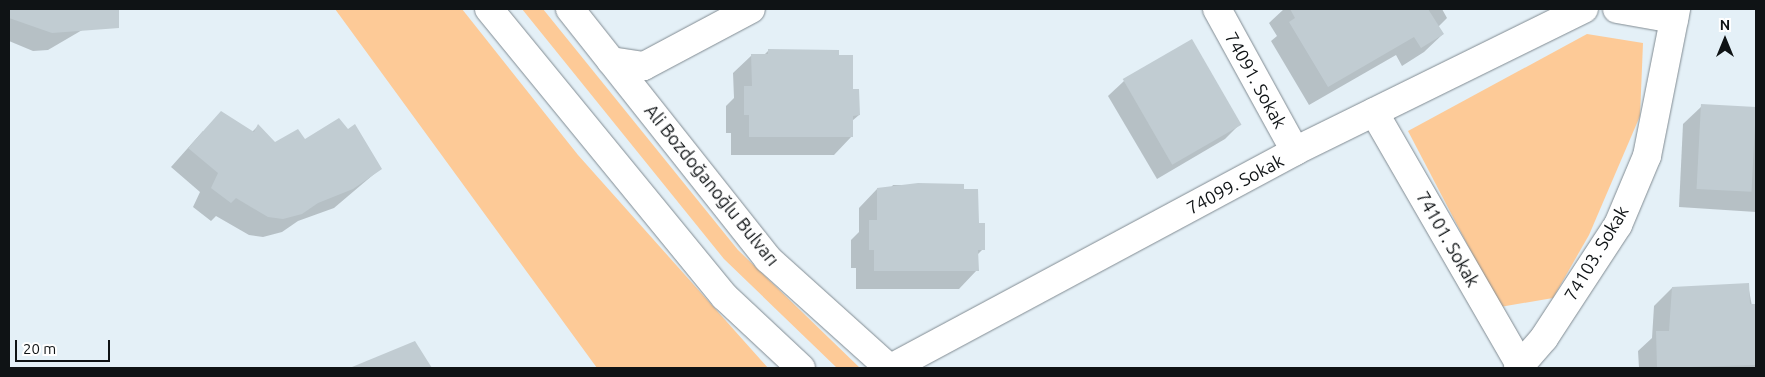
<!DOCTYPE html>
<meta charset="utf-8">
<style>
body{margin:0}
#map{position:relative;width:1765px;height:377px;overflow:hidden;background:#e4f0f7;font-family:Ubuntu,sans-serif}
div>[style]{position:absolute}
[style*='--x']{left:calc(var(--x)*1px);top:calc(var(--y)*1px);width:calc(var(--w)*1px);rotate:calc(var(--a)*1deg)}
.green>*{inset:0;background:#fdca97}
.shadow>*{inset:0;background:#0003}
.building>*{inset:0;background:#c1ccd2;transform-origin:0 0}
.roads{filter:drop-shadow(0 0 1px #818b92) drop-shadow(0 0 1px #818b92)}
.minor>*{height:28px;margin:-14px;padding:0 14px;transform-origin:14px;border-radius:14px;background:#fff}
.primary>*{height:28px;margin:-14px;padding:0 14px;transform-origin:14px;border-radius:14px;background:#fff}
span{translate:-50% -50%;white-space:nowrap;text-align:center;line-height:1.15;-webkit-text-stroke:4.5px #fff;paint-order:stroke}
.street-label{font-size:18px;color:#0f1315}
.frame{position:absolute;inset:0;border:10px solid #0f1315;pointer-events:none}
.north{position:absolute;left:1700px;top:15px;width:50px;height:50px;-webkit-text-stroke:4px #fff;paint-order:stroke;rotate:0deg;font-size:14px;font-weight:700;line-height:20px;text-align:center;color:#0f1315}
.north::after{content:'';display:block;margin:auto;width:18px;height:22px;background:#0f1315;clip-path:polygon(50% 0,100% 100%,50% 72%,0 100%)}
.scale{position:absolute;left:15px;top:340px;width:95px;height:22px;box-sizing:border-box;border:2px solid #0f1315;border-top:0;padding-left:6px;font-size:15px;line-height:18px;white-space:nowrap;color:#0f1315;-webkit-text-stroke:4px #fff;paint-order:stroke}
</style>
<div id="map">
<div class="green">
<i style="clip-path:polygon(335px 9px,462px 9px,578px 155px,768px 368px,597px 368px)"></i>
<i style="clip-path:polygon(522px 9px,543px 9px,738px 250px,860px 368px,837px 368px,724px 259px)"></i>
<i style="clip-path:polygon(1587px 34px,1643px 43px,1640px 116px,1589px 235px,1553px 298px,1500px 307px,1408px 131px)"></i>
</div>
<div class="shadow">
<i style="clip-path:polygon(9px 9px,112px 9px,101px 19px,48px 50px,33px 51px,9px 41px)"></i>
<i style="clip-path:polygon(1284px 9px,1442px 9px,1447px 18px,1438px 27px,1443px 34px,1424px 52px,1402px 66px,1396px 55px,1309px 105px,1271px 41px,1277px 36px,1269px 23px)"></i>
<i style="clip-path:polygon(768px 51px,852px 90px,859px 115px,852px 121px,852px 136px,834px 155px,731px 155px,731px 133px,726px 133px,726px 106px,734px 98px,733px 73px,752px 55px,764px 55px)"></i>
<i style="clip-path:polygon(1124px 81px,1240px 124px,1225px 139px,1157px 179px,1108px 96px)"></i>
<i style="clip-path:polygon(1702px 106px,1756px 109px,1756px 212px,1679px 207px,1683px 124px)"></i>
<i style="clip-path:polygon(258px 126px,275px 144px,304px 141px,380px 169px,334px 208px,298px 221px,282px 232px,263px 237px,249px 235px,216px 216px,211px 221px,193px 207px,200px 192px,171px 167px,203px 131px,252px 132px)"></i>
<i style="clip-path:polygon(893px 185px,962px 185px,983px 249px,977px 255px,977px 270px,959px 289px,856px 289px,856px 268px,851px 268px,851px 240px,859px 232px,859px 208px,877px 189px,890px 189px)"></i>
<i style="clip-path:polygon(1748px 285px,1756px 327px,1756px 368px,1639px 368px,1638px 351px,1652px 338px,1654px 306px,1672px 288px)"></i>
<i style="clip-path:polygon(415px 343px,430px 368px,363px 368px,371px 361px)"></i>
</div>
<div class="building">
<i style="clip-path:polygon(9px 9px,119px 9px,119px 28px,52px 33px,9px 18px)"></i>
<i style="clip-path:polygon(1290px 9px,1428px 9px,1444px 34px,1421px 48px,1414px 37px,1328px 87px,1289px 22px,1295px 18px)"></i>
<i style="left:1192px;top:39px;width:99px;height:80px;rotate:60deg"></i>
<i style="clip-path:polygon(768px 49px,839px 50px,839px 55px,853px 55px,853px 89px,859px 89px,860px 115px,853px 116px,853px 137px,749px 137px,749px 115px,744px 115px,744px 86px,752px 86px,751px 54px,768px 54px)"></i>
<i style="left:1701px;top:104px;width:55px;height:85px;rotate:3deg"></i>
<i style="clip-path:polygon(221px 111px,254px 132px,258px 124px,275px 142px,298px 129px,305px 139px,339px 118px,348px 129px,355px 124px,382px 169px,353px 189px,318px 203px,302px 214px,283px 219px,268px 217px,236px 198px,231px 203px,211px 188px,218px 173px,188px 148px)"></i>
<i style="clip-path:polygon(918px 183px,964px 184px,964px 189px,978px 189px,979px 223px,985px 223px,985px 250px,978px 250px,979px 271px,874px 271px,874px 250px,869px 250px,869px 220px,877px 220px,877px 188px)"></i>
<i style="clip-path:polygon(1749px 283px,1750px 304px,1755px 304px,1756px 365px,1657px 368px,1656px 331px,1669px 331px,1672px 287px)"></i>
<i style="clip-path:polygon(415px 341px,432px 368px,352px 368px,352px 367px)"></i>
</div>
<div class="roads">
<div class="minor">
<i style="--x:1217;--y:9;--w:162;--a:61.2"></i>
<i style="--x:1617;--y:9;--w:58;--a:10"></i>
<i style="--x:611;--y:61;--w:33;--a:9"></i>
<i style="--x:644;--y:66;--w:121;--a:-28"></i>
<i style="--x:1374;--y:112;--w:294;--a:60"></i>
<i style="--x:891;--y:368;--w:459;--a:-28.2"></i>
<i style="--x:1295;--y:151;--w:322;--a:-26.2"></i>
<i style="--x:1518;--y:368;--w:40;--a:-49"></i>
<i style="--x:1544;--y:338;--w:135;--a:-56.8"></i>
<i style="--x:1618;--y:225;--w:75;--a:-67.2"></i>
<i style="--x:1647;--y:156;--w:150;--a:-78.8"></i>
</div>
<div class="primary">
<i style="--x:489;--y:9;--w:372;--a:50.7"></i>
<i style="--x:725;--y:297;--w:104;--a:43.1"></i>
<i style="--x:570;--y:9;--w:319;--a:51.6"></i>
<i style="--x:768;--y:259;--w:163;--a:42"></i>
</div>
</div>
<div class="street-label">
<span style="left:1256px;top:80px;rotate:61deg">74091. Sokak</span>
<span style="left:1235px;top:184px;rotate:-28deg">74099. Sokak</span>
<span style="left:712px;top:185px;rotate:51deg">Ali Bozdoğanoğlu Bulvarı</span>
<span style="left:1448px;top:239px;rotate:60deg">74101. Sokak</span>
<span style="left:1596px;top:253px;rotate:-59deg">74103. Sokak</span>
</div>
<div class="frame"></div>
<div class="north">N</div>
<div class="scale">20 m</div>
</div>
